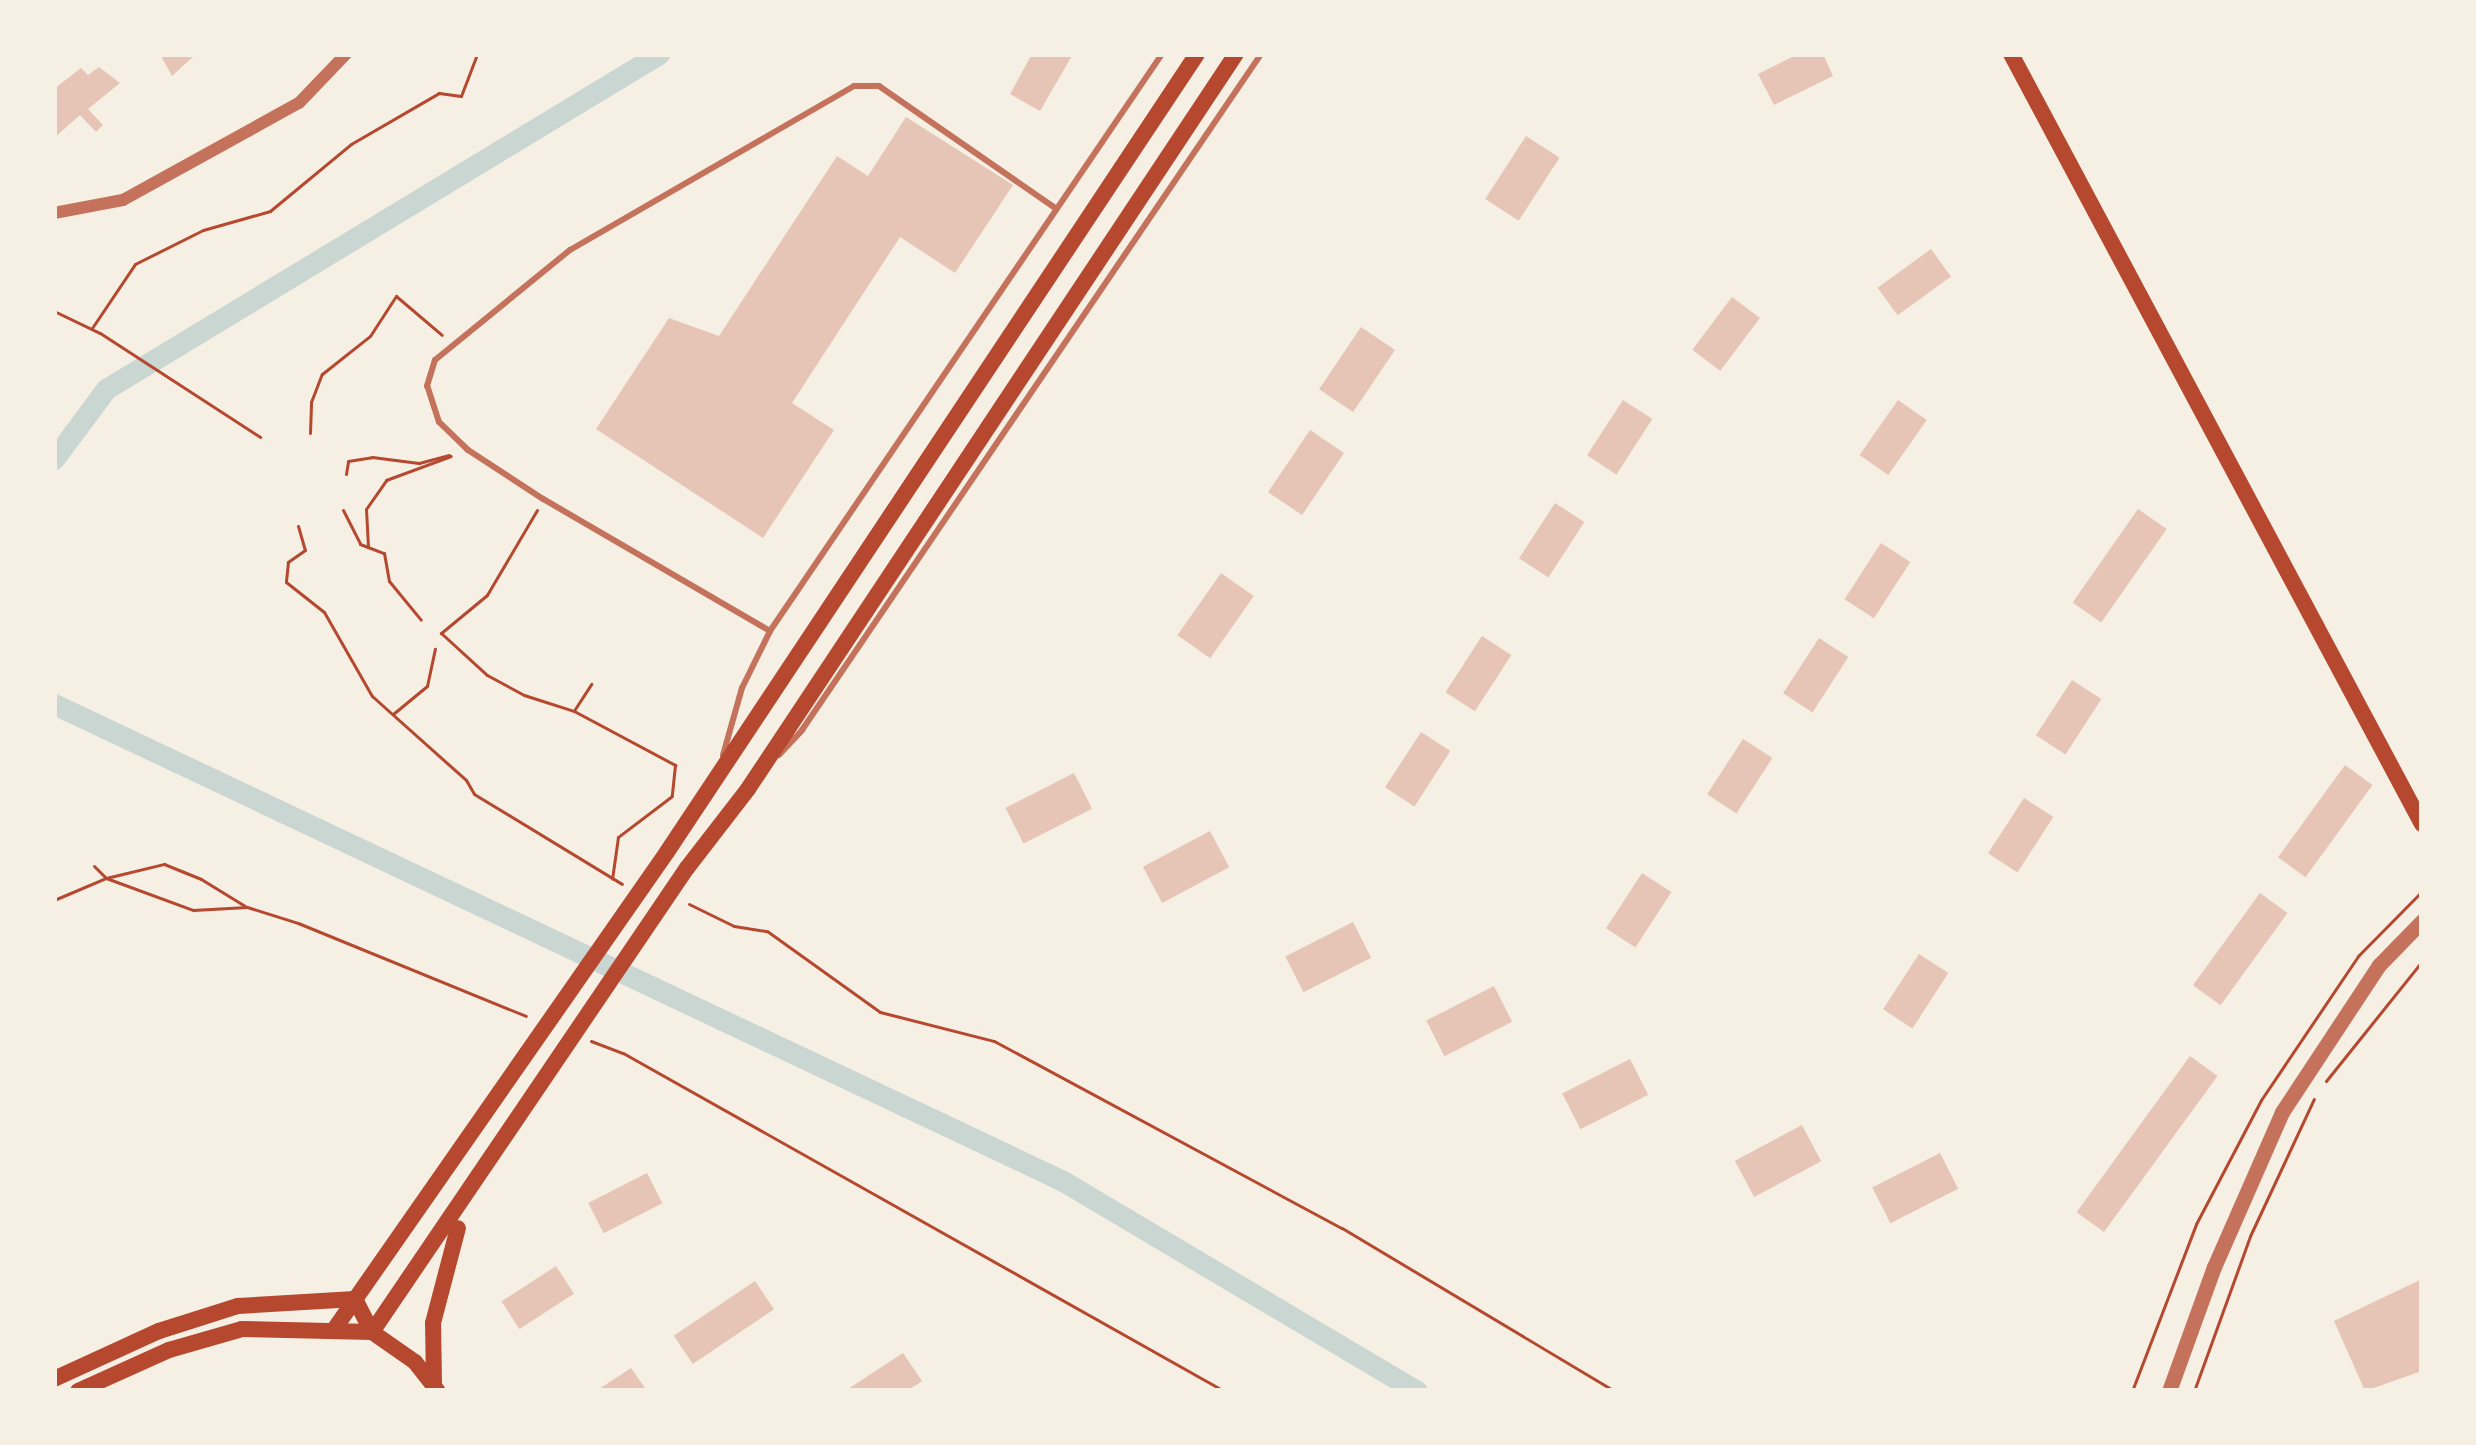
<!DOCTYPE html>
<style>
body{margin:0}
#map{position:relative;width:2476px;height:1445px;overflow:hidden;background:#f6efe4;font-family:Raleway,sans-serif}
div>[style]{position:absolute}
[style*='--x']{left:calc(var(--x)*1px);top:calc(var(--y)*1px);width:calc(var(--w)*1px);rotate:calc(var(--a)*1deg)}
.canal>*{height:21px;margin:-10.5px;padding:0 10.5px;transform-origin:10.5px;border-radius:10.5px;background:#c9d6d2}
.building>*{inset:0;background:#e6c5b7;transform-origin:0 0}
.path>*{height:3px;margin:-1.5px;padding:0 1.5px;transform-origin:1.5px;border-radius:1.5px;background:#b5482f}
.service>*{height:6px;margin:-3px;padding:0 3px;transform-origin:3px;border-radius:3px;background:#c5725c}
.minor>*{height:12px;margin:-6px;padding:0 6px;transform-origin:6px;border-radius:6px;background:#c5725c}
.tertiary>*{height:15px;margin:-7.5px;padding:0 7.5px;transform-origin:7.5px;border-radius:7.5px;background:#c5725c}
.secondary>*{height:16px;margin:-8px;padding:0 8px;transform-origin:8px;border-radius:8px;background:#b5482f}
span{translate:-50% -50%;white-space:nowrap;text-align:center;line-height:1.15;-webkit-text-stroke:12px #f6efe4;paint-order:stroke}
.frame{position:absolute;inset:0;border:57px solid #f6efe4;pointer-events:none}
</style>
<div id="map">
<div class="canal">
<i style="--x:54;--y:459;--w:87;--a:-53.4"></i>
<i style="--x:106;--y:389;--w:647;--a:-31.21"></i>
<i style="--x:54;--y:704;--w:1116;--a:25.3"></i>
<i style="--x:1063;--y:1181;--w:412;--a:30.7"></i>
</div>
<div class="building">
<i style="clip-path:polygon(160px 54px,196px 54px,172px 76px)"></i>
<i style="clip-path:polygon(1032px 54px,1073px 54px,1040px 111px,1010px 94px)"></i>
<i style="clip-path:polygon(1798px 54px,1823px 54px,1833px 76px,1774px 105px,1758px 74px)"></i>
<i style="clip-path:polygon(99px 67px,120px 83px,88px 109px,103px 125px,96px 132px,80px 115px,54px 138px,54px 89px,81px 68px,88px 75px)"></i>
<i style="clip-path:polygon(906px 117px,1013px 185px,955px 273px,900px 237px,792px 403px,834px 430px,763px 538px,596px 429px,669px 318px,719px 336px,837px 156px,868px 176px)"></i>
<i style="left:1526px;top:136px;width:40px;height:75px;rotate:33deg"></i>
<i style="left:1931px;top:249px;width:34px;height:66px;rotate:54deg"></i>
<i style="left:1732px;top:297px;width:35px;height:66px;rotate:37deg"></i>
<i style="left:1361px;top:327px;width:41px;height:75px;rotate:34deg"></i>
<i style="left:1623px;top:400px;width:35px;height:66px;rotate:33deg"></i>
<i style="left:1898px;top:400px;width:35px;height:67px;rotate:35deg"></i>
<i style="left:1310px;top:430px;width:41px;height:75px;rotate:34deg"></i>
<i style="left:1555px;top:503px;width:35px;height:66px;rotate:33deg"></i>
<i style="left:2138px;top:509px;width:35px;height:114px;rotate:35deg"></i>
<i style="left:1881px;top:543px;width:35px;height:67px;rotate:33deg"></i>
<i style="left:1221px;top:573px;width:40px;height:76px;rotate:35deg"></i>
<i style="left:1482px;top:636px;width:35px;height:67px;rotate:33deg"></i>
<i style="left:1819px;top:638px;width:35px;height:66px;rotate:33deg"></i>
<i style="left:2072px;top:680px;width:35px;height:66px;rotate:33deg"></i>
<i style="left:1421px;top:732px;width:35px;height:66px;rotate:33deg"></i>
<i style="left:1743px;top:739px;width:35px;height:66px;rotate:33deg"></i>
<i style="left:2345px;top:765px;width:34px;height:114px;rotate:36deg"></i>
<i style="left:1074px;top:773px;width:40px;height:77px;rotate:63deg"></i>
<i style="left:2024px;top:798px;width:35px;height:66px;rotate:33deg"></i>
<i style="left:1210px;top:831px;width:41px;height:76px;rotate:62deg"></i>
<i style="left:1642px;top:873px;width:35px;height:66px;rotate:33deg"></i>
<i style="left:2260px;top:893px;width:34px;height:114px;rotate:36deg"></i>
<i style="left:1353px;top:922px;width:40px;height:76px;rotate:63deg"></i>
<i style="left:1919px;top:954px;width:35px;height:66px;rotate:33deg"></i>
<i style="left:1494px;top:986px;width:40px;height:76px;rotate:63deg"></i>
<i style="left:2190px;top:1056px;width:34px;height:193px;rotate:36deg"></i>
<i style="left:1630px;top:1059px;width:40px;height:76px;rotate:63deg"></i>
<i style="left:1802px;top:1125px;width:41px;height:76px;rotate:62deg"></i>
<i style="left:1940px;top:1153px;width:40px;height:76px;rotate:63deg"></i>
<i style="left:647px;top:1173px;width:34px;height:66px;rotate:63deg"></i>
<i style="left:556px;top:1266px;width:33px;height:65px;rotate:57deg"></i>
<i style="clip-path:polygon(2422px 1279px,2422px 1371px,2365px 1391px,2334px 1321px)"></i>
<i style="left:755px;top:1281px;width:34px;height:98px;rotate:56deg"></i>
<i style="clip-path:polygon(903px 1353px,922px 1381px,907px 1391px,845px 1391px)"></i>
<i style="clip-path:polygon(631px 1368px,647px 1391px,596px 1391px)"></i>
</div>
<div class="path">
<i style="--x:54;--y:311;--w:51;--a:25.6"></i>
<i style="--x:100;--y:333;--w:191;--a:33"></i>
<i style="--x:92;--y:328;--w:77;--a:-56.1"></i>
<i style="--x:135;--y:264;--w:76;--a:-26.6"></i>
<i style="--x:203;--y:230;--w:70;--a:-15.8"></i>
<i style="--x:270;--y:211;--w:105;--a:-39.6"></i>
<i style="--x:351;--y:144;--w:102;--a:-30.1"></i>
<i style="--x:439;--y:93;--w:22;--a:8"></i>
<i style="--x:461;--y:96;--w:45;--a:-69.1"></i>
<i style="--x:310;--y:433;--w:31;--a:-88"></i>
<i style="--x:311;--y:402;--w:30;--a:-69"></i>
<i style="--x:322;--y:374;--w:61;--a:-38.4"></i>
<i style="--x:370;--y:336;--w:48;--a:-57"></i>
<i style="--x:396;--y:296;--w:60;--a:40.3"></i>
<i style="--x:346;--y:474;--w:13;--a:-81"></i>
<i style="--x:348;--y:461;--w:24;--a:-9"></i>
<i style="--x:372;--y:457;--w:47;--a:7.3"></i>
<i style="--x:419;--y:463;--w:31;--a:-15"></i>
<i style="--x:343;--y:510;--w:38;--a:63"></i>
<i style="--x:360;--y:544;--w:26;--a:21"></i>
<i style="--x:384;--y:553;--w:28;--a:80"></i>
<i style="--x:389;--y:581;--w:50;--a:50.6"></i>
<i style="--x:537;--y:510;--w:99;--a:120.5"></i>
<i style="--x:487;--y:595;--w:60;--a:140.4"></i>
<i style="--x:441;--y:633;--w:62;--a:42.4"></i>
<i style="--x:487;--y:675;--w:42;--a:28.4"></i>
<i style="--x:524;--y:695;--w:52;--a:17.7"></i>
<i style="--x:574;--y:711;--w:115;--a:28.1"></i>
<i style="--x:675;--y:765;--w:31;--a:96"></i>
<i style="--x:672;--y:796;--w:68;--a:142.8"></i>
<i style="--x:618;--y:837;--w:42;--a:98.1"></i>
<i style="--x:298;--y:526;--w:25;--a:74"></i>
<i style="--x:305;--y:550;--w:21;--a:145"></i>
<i style="--x:288;--y:562;--w:20;--a:96"></i>
<i style="--x:286;--y:582;--w:48;--a:38.3"></i>
<i style="--x:324;--y:612;--w:97;--a:60.3"></i>
<i style="--x:372;--y:696;--w:126;--a:41.8"></i>
<i style="--x:466;--y:780;--w:16;--a:60"></i>
<i style="--x:474;--y:794;--w:173;--a:31.3"></i>
<i style="--x:368;--y:547;--w:38;--a:-93"></i>
<i style="--x:366;--y:509;--w:35;--a:-55"></i>
<i style="--x:386;--y:480;--w:69;--a:-20.3"></i>
<i style="--x:575;--y:709;--w:30;--a:-57"></i>
<i style="--x:393;--y:714;--w:44;--a:-39.5"></i>
<i style="--x:427;--y:686;--w:38;--a:-78"></i>
<i style="--x:94;--y:866;--w:17;--a:45"></i>
<i style="--x:106;--y:878;--w:60;--a:-13.6"></i>
<i style="--x:164;--y:864;--w:40;--a:22"></i>
<i style="--x:201;--y:879;--w:52;--a:31.5"></i>
<i style="--x:54;--y:900;--w:56;--a:-22.9"></i>
<i style="--x:106;--y:878;--w:93;--a:20.2"></i>
<i style="--x:193;--y:910;--w:54;--a:-3.2"></i>
<i style="--x:247;--y:907;--w:53;--a:17.4"></i>
<i style="--x:298;--y:923;--w:246;--a:22.2"></i>
<i style="--x:689;--y:904;--w:50;--a:26.1"></i>
<i style="--x:734;--y:926;--w:33;--a:9"></i>
<i style="--x:767;--y:931;--w:139;--a:35.6"></i>
<i style="--x:880;--y:1012;--w:118;--a:14.3"></i>
<i style="--x:994;--y:1041;--w:395;--a:28.3"></i>
<i style="--x:1342;--y:1228;--w:317;--a:30.9"></i>
<i style="--x:591;--y:1041;--w:34;--a:21"></i>
<i style="--x:623;--y:1053;--w:690;--a:29.35"></i>
<i style="--x:2326;--y:1081;--w:154;--a:-51.3"></i>
<i style="--x:2132;--y:1391;--w:179;--a:-69"></i>
<i style="--x:2196;--y:1224;--w:140;--a:-62.3"></i>
<i style="--x:2261;--y:1100;--w:174;--a:-56"></i>
<i style="--x:2358;--y:956;--w:91;--a:-45.4"></i>
<i style="--x:2194;--y:1391;--w:165;--a:-70.1"></i>
<i style="--x:2250;--y:1236;--w:151;--a:-65"></i>
</div>
<div class="service">
<i style="--x:770;--y:631;--w:263;--a:-149.8"></i>
<i style="--x:543;--y:499;--w:90;--a:-146.8"></i>
<i style="--x:468;--y:450;--w:40;--a:-136"></i>
<i style="--x:439;--y:422;--w:38;--a:-108"></i>
<i style="--x:427;--y:386;--w:27;--a:-73"></i>
<i style="--x:435;--y:360;--w:174;--a:-39.2"></i>
<i style="--x:570;--y:250;--w:328;--a:-30"></i>
<i style="--x:854;--y:86;--w:25;--a:0"></i>
<i style="--x:879;--y:86;--w:213;--a:34.7"></i>
<i style="--x:723;--y:755;--w:70;--a:-74.2"></i>
<i style="--x:742;--y:688;--w:64;--a:-63.8"></i>
<i style="--x:770;--y:631;--w:698;--a:-55.81"></i>
<i style="--x:779;--y:755;--w:34;--a:-47"></i>
<i style="--x:802;--y:730;--w:817;--a:-55.82"></i>
</div>
<div class="minor">
<i style="--x:54;--y:213;--w:70;--a:-10.7"></i>
<i style="--x:123;--y:200;--w:201;--a:-28.9"></i>
<i style="--x:299;--y:103;--w:68;--a:-46.2"></i>
</div>
<div class="tertiary">
<i style="--x:2169;--y:1391;--w:132;--a:-70.1"></i>
<i style="--x:2214;--y:1267;--w:169;--a:-66.3"></i>
<i style="--x:2282;--y:1112;--w:176;--a:-56.6"></i>
<i style="--x:2379;--y:965;--w:62;--a:-45.7"></i>
</div>
<div class="secondary">
<i style="--x:2011;--y:54;--w:873;--a:61.91"></i>
<i style="--x:333;--y:1331;--w:584;--a:-55.11"></i>
<i style="--x:667;--y:852;--w:958;--a:-56.41"></i>
<i style="--x:372;--y:1332;--w:561;--a:-55.83"></i>
<i style="--x:687;--y:868;--w:100;--a:-52.3"></i>
<i style="--x:748;--y:789;--w:882;--a:-56.42"></i>
<i style="--x:54;--y:1379;--w:115;--a:-24.6"></i>
<i style="--x:159;--y:1331;--w:83;--a:-17.6"></i>
<i style="--x:238;--y:1306;--w:117;--a:-3.4"></i>
<i style="--x:355;--y:1299;--w:37;--a:63"></i>
<i style="--x:372;--y:1332;--w:52;--a:34.9"></i>
<i style="--x:415;--y:1362;--w:37;--a:52"></i>
<i style="--x:434;--y:1384;--w:61;--a:-90.9"></i>
<i style="--x:433;--y:1323;--w:98;--a:-75.3"></i>
<i style="--x:78;--y:1391;--w:100;--a:-24.3"></i>
<i style="--x:169;--y:1350;--w:76;--a:-16"></i>
<i style="--x:242;--y:1329;--w:130;--a:1.3"></i>
</div>
<div class="frame"></div>
</div>
